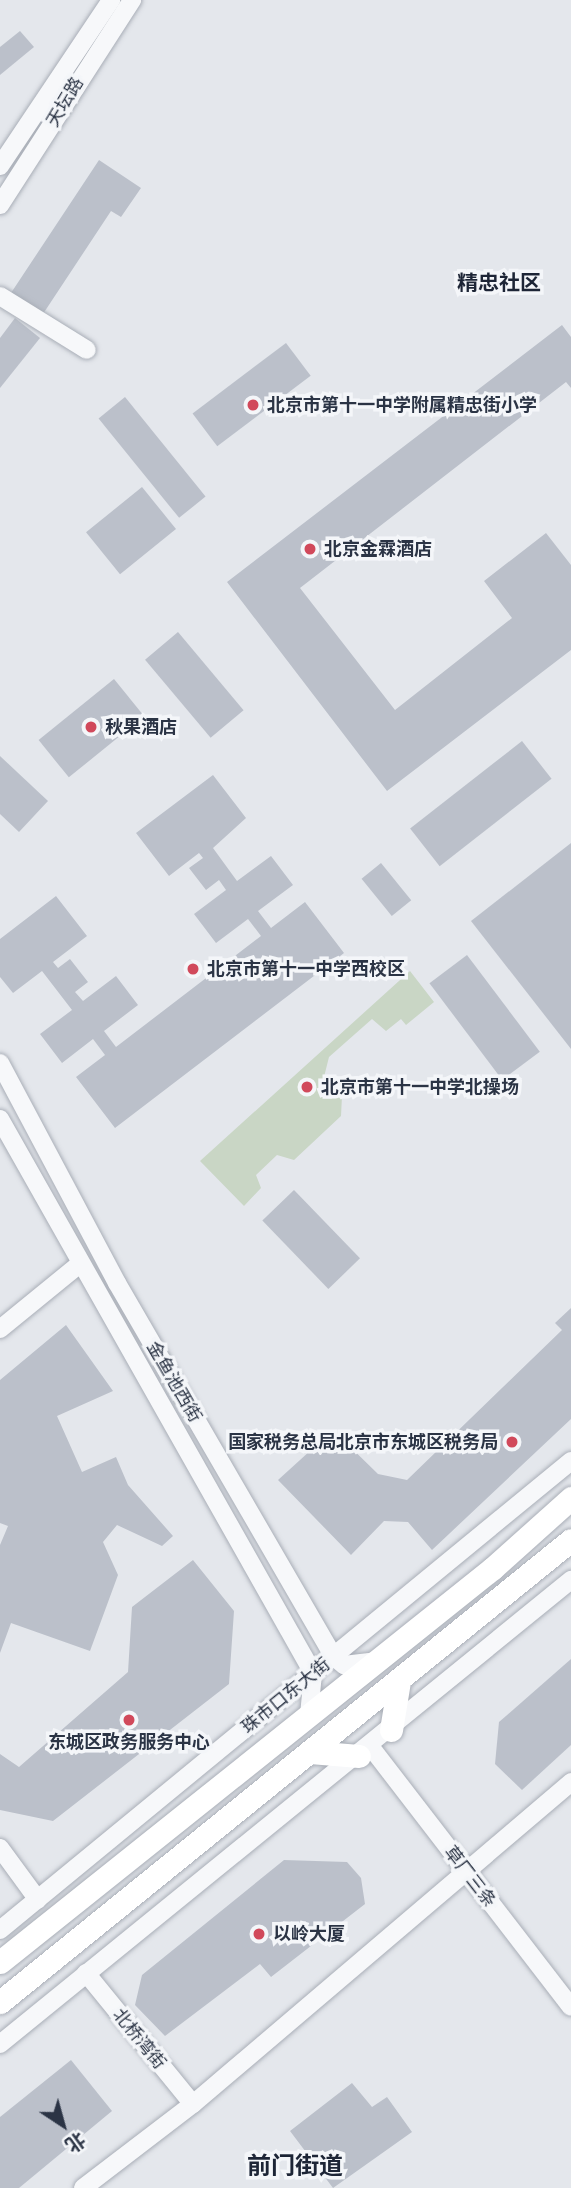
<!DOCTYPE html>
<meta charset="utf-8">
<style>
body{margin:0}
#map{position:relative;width:571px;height:2188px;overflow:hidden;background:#e4e7ec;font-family:Montserrat,"Noto Sans SC",sans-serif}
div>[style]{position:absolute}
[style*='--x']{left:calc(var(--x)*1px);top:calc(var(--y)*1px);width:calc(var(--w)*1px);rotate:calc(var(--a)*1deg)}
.green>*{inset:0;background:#c9d6c5}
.building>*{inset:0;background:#bbc0ca;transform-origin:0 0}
.roads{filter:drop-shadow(0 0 2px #a9aeb7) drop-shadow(0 0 2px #a9aeb7)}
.minor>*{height:18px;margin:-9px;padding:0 9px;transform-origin:9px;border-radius:9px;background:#f7f8fa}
.major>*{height:23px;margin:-11.5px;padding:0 11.5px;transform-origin:11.5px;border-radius:11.5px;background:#fff}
.dots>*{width:19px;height:19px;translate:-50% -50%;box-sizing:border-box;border:4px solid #f4f6f9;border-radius:50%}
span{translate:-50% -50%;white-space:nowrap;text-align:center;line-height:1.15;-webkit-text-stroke:7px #f4f6f9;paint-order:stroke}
.street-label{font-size:18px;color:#2b3445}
.poi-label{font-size:18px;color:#2b3445;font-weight:700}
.left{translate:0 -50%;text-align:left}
.right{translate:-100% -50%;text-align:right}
.quarter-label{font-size:21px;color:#1d2536;font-weight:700}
.district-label{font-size:24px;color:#1d2536;font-weight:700}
.north{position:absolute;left:28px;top:2090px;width:70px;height:70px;-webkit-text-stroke:5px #f4f6f9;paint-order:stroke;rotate:144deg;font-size:19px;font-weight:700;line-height:28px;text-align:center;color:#2b3445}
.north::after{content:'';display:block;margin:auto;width:24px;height:32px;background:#2b3445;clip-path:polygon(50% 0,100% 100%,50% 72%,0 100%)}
</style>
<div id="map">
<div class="green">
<i style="clip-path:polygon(410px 971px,434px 1002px,406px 1025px,401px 1019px,386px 1031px,372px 1019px,329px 1057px,324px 1077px,342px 1096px,341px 1116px,294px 1160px,277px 1155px,256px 1175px,261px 1188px,244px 1206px,200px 1161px)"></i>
</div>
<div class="building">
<i style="clip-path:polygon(20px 31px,34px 47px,0 75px,0 47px)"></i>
<i style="clip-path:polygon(99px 160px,141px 188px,121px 217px,111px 211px,41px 317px,9px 296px)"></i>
<i style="clip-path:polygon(15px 318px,40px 338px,0 388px,0 338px)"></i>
<i style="clip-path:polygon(562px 325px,571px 337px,571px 388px,566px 382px,300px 588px,395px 710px,512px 618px,484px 581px,546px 533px,571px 565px,571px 650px,387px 791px,227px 582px)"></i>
<i style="left:286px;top:343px;width:41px;height:117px;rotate:53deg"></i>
<i style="left:125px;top:397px;width:128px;height:34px;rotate:51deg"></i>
<i style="left:142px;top:487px;width:54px;height:72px;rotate:51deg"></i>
<i style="left:178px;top:632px;width:102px;height:43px;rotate:50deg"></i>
<i style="left:114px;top:679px;width:48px;height:97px;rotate:51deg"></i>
<i style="left:522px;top:741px;width:48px;height:142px;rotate:52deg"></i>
<i style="clip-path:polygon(0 756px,48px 801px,19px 832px,0 814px)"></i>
<i style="clip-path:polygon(213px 775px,246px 818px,213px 848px,237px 881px,271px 856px,293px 885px,258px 911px,271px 928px,305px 902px,344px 953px,115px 1128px,76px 1077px,105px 1055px,93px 1039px,62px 1063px,40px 1034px,72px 1010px,42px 971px,13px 993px,0 977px,0 939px,56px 896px,87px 936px,53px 962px,58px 968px,70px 959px,88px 982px,75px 992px,83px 1001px,116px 976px,138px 1005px,104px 1031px,116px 1047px,261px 936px,248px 919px,216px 943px,194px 914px,226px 890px,219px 880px,206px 890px,189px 868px,203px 858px,199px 853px,169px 876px,136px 833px)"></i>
<i style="clip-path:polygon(571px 843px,571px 1049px,471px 921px)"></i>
<i style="left:381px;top:863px;width:48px;height:25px;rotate:51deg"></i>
<i style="left:467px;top:955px;width:121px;height:47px;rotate:53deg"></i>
<i style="left:294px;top:1190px;width:95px;height:44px;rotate:46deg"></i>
<i style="clip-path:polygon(571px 1308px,571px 1419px,432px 1550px,408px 1522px,384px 1521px,351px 1555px,278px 1480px,333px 1430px,378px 1474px,407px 1480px,562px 1330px,555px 1323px)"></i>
<i style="clip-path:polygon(66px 1325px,113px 1391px,57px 1416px,82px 1472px,116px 1457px,128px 1485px,173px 1536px,162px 1546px,117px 1525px,103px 1542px,118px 1575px,90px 1651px,11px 1623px,0 1653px,0 1545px,8px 1526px,0 1523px,0 1380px)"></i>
<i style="clip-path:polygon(193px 1560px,234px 1611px,229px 1684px,53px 1821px,0 1810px,0 1754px,19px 1767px,128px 1672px,132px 1607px)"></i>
<i style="clip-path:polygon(571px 1659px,571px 1745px,522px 1790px,495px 1764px,499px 1722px)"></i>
<i style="clip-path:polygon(284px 1860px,347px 1862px,361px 1878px,365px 1904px,271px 1977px,260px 1964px,165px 2036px,135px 2005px,142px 1975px)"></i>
<i style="clip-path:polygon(71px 2060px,112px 2111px,19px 2188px,0 2188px,0 2117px)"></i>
<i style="clip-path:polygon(352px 2083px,372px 2107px,387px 2097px,412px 2132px,333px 2188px,290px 2131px)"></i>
</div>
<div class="roads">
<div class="minor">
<i style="--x:0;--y:166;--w:200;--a:-56.2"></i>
<i style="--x:0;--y:205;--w:244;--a:-57.2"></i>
<i style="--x:0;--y:296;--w:102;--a:31.8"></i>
<i style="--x:0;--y:1063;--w:249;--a:62"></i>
<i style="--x:117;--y:1283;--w:432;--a:59.9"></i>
<i style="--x:334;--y:1657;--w:13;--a:39"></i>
<i style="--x:344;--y:1665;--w:32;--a:-7"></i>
<i style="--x:0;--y:1119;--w:636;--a:60.53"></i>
<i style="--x:313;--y:1673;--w:42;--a:95.4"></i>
<i style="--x:0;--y:1329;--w:104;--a:-39.2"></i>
<i style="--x:370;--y:1746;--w:329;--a:52.4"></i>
<i style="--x:0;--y:1848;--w:64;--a:53.8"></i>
<i style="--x:0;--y:1930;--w:739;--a:-39.4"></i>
<i style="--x:86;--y:1973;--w:169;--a:50.8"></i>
<i style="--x:0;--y:2044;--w:736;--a:-39.1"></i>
<i style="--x:83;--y:2188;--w:138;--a:-37.4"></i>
<i style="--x:193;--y:2104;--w:497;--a:-40.4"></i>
</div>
<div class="major">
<i style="--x:391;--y:1730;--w:50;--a:-80.7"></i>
<i style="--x:310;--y:1752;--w:49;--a:4.7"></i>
<i style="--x:0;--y:1962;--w:631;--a:-38.63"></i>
<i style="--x:493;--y:1568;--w:105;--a:-41.9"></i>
<i style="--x:0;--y:2002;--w:734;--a:-38.98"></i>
</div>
</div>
<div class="dots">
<i style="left:253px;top:405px;background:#d1495b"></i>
<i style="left:310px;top:549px;background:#d1495b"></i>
<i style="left:91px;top:727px;background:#d1495b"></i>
<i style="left:193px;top:969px;background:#d1495b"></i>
<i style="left:307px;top:1087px;background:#d1495b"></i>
<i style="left:512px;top:1442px;background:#d1495b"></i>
<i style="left:129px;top:1720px;background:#d1495b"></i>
<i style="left:259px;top:1934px;background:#d1495b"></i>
</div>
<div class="street-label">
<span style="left:65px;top:102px;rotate:-59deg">天坛路</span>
<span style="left:174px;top:1382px;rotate:60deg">金鱼池西街</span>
<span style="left:286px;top:1696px;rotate:-39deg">珠市口东大街</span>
<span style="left:470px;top:1877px;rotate:52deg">草厂三条</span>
<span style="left:139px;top:2039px;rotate:51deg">北桥湾街</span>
</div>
<div class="poi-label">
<span class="left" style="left:267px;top:405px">北京市第十一中学附属精忠街小学</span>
<span class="left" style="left:324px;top:549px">北京金霖酒店</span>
<span class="left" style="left:105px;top:727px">秋果酒店</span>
<span class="left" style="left:207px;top:969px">北京市第十一中学西校区</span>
<span class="left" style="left:321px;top:1087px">北京市第十一中学北操场</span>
<span class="right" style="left:498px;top:1442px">国家税务总局北京市东城区税务局</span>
<span style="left:129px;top:1742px">东城区政务服务中心</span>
<span class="left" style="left:273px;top:1934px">以岭大厦</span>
</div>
<div class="quarter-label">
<span style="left:499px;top:283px">精忠社区</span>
</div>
<div class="district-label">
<span style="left:295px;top:2166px">前门街道</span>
</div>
<div class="north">北</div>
</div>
